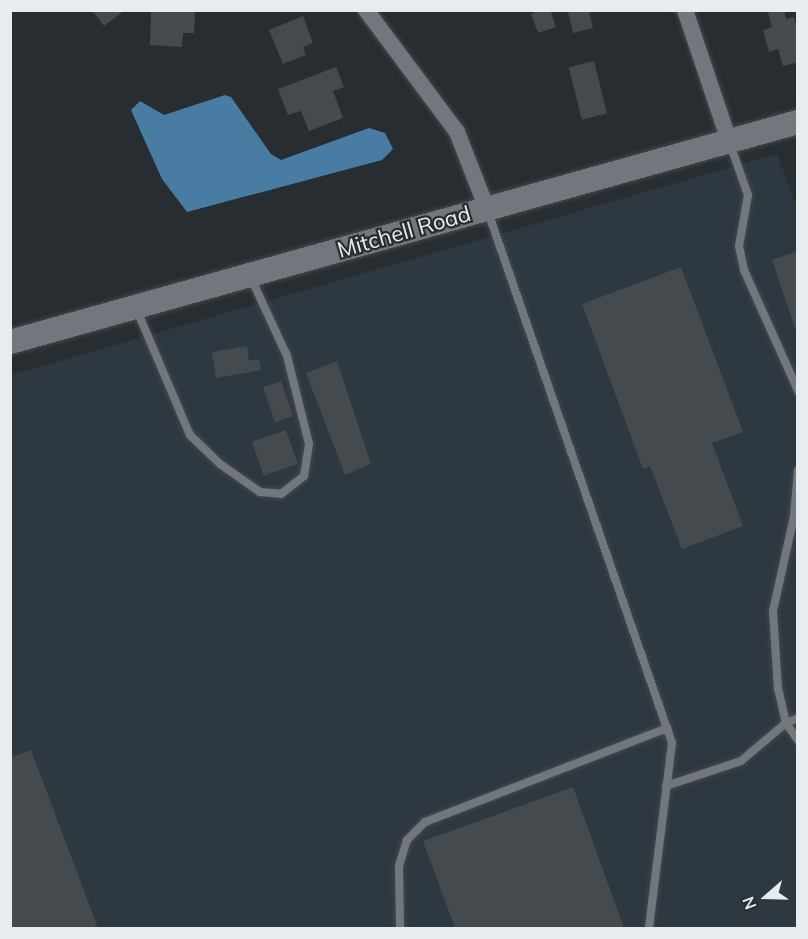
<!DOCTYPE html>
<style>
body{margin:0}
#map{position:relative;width:808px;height:939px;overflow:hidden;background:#282d32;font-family:Mulish,sans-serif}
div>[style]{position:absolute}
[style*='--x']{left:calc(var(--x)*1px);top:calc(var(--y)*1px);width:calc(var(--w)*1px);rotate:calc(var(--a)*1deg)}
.built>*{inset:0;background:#2e3841}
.water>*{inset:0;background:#497ca3}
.building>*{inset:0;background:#454a4f;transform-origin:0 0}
.roads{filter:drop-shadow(0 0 2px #45494c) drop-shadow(0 0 2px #45494c)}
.lane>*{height:8px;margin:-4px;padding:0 4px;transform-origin:4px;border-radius:4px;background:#72777d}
.street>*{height:16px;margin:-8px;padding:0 8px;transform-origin:8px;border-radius:8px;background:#72777d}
.secondary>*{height:24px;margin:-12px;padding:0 12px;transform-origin:12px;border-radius:12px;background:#72777d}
span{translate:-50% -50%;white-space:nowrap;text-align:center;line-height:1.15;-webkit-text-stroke:4.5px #282d32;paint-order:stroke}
.street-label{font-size:22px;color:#e8ecef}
.frame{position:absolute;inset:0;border:12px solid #e8ecef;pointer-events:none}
.north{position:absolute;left:736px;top:867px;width:60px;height:60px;-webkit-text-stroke:4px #282d32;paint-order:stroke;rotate:250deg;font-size:16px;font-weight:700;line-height:24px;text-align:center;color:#e8ecef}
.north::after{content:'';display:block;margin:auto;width:21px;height:27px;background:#e8ecef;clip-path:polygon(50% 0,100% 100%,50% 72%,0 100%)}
</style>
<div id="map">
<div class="built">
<i style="clip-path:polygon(777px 154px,798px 210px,797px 928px,11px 928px,11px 375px)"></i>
</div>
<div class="water">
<i style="clip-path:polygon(225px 95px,231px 97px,271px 154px,281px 160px,369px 128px,385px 133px,393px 149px,382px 160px,187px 212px,162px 179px,131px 110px,140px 101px,164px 115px)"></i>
</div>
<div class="building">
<i style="clip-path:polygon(92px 10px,125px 10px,104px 26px)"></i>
<i style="clip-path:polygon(151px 10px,195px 12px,194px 33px,183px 33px,182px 47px,150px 45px)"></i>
<i style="clip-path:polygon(540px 10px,550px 10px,556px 27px,538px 33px,531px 14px)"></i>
<i style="clip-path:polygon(572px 10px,589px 10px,593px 28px,573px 33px,568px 12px)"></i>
<i style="clip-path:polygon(784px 10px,786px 19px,794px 17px,798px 32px,798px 62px,783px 66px,778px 49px,769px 52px,763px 30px,772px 27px,768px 12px)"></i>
<i style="clip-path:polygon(303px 16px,313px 43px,303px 47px,306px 55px,283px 64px,269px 30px)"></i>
<i style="left:594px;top:61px;width:54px;height:26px;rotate:76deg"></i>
<i style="clip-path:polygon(336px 67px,344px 87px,333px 91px,343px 118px,309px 131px,301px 111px,288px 115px,278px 89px)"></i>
<i style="clip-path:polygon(798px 251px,798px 334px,797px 334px,772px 260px)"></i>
<i style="clip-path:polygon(681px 267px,743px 432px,712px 443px,743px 526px,682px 549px,650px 466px,643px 469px,582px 304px)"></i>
<i style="clip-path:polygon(247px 346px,249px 361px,259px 359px,261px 370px,216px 378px,212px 352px)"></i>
<i style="clip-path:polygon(337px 361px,371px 464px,345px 475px,306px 373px)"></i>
<i style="left:281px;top:381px;width:37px;height:19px;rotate:71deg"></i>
<i style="left:286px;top:430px;width:36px;height:36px;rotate:71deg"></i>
<i style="clip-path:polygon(31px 750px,98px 928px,10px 928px,10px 758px)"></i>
<i style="clip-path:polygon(573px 787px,624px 928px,455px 928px,423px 841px)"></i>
</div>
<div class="roads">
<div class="lane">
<i style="--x:730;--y:144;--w:54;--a:70.6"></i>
<i style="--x:748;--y:195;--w:52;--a:100"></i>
<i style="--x:739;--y:246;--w:25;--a:78"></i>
<i style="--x:744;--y:270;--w:133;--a:65.9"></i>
<i style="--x:487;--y:209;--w:565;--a:70.89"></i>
<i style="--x:672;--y:743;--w:186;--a:97.1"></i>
<i style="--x:136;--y:308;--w:138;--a:67"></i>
<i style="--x:190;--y:435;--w:42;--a:44"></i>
<i style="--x:220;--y:464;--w:49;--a:35"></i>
<i style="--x:260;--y:492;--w:21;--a:5"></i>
<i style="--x:281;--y:494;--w:29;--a:-38"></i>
<i style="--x:304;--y:476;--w:32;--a:-81"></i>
<i style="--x:309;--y:444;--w:91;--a:-104"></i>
<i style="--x:287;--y:356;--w:88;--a:-114.8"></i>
<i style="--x:798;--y:718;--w:13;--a:157"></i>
<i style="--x:786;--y:723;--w:21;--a:55"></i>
<i style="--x:666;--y:786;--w:79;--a:-18.4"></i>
<i style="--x:741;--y:761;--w:59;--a:-40.2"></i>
<i style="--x:786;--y:723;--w:35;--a:-103"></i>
<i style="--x:778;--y:689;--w:78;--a:-93.7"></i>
<i style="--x:773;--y:611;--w:97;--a:-77.5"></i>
<i style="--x:794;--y:516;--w:46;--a:-85"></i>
<i style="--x:400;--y:928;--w:62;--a:-90.9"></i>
<i style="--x:399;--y:866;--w:27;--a:-73"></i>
<i style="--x:407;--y:840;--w:25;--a:-45"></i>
<i style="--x:425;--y:822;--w:260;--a:-21.2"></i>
</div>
<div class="street">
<i style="--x:366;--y:10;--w:152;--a:53.3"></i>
<i style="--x:457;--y:132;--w:83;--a:68.7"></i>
<i style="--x:685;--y:10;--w:138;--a:71.4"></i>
</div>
<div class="secondary">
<i style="--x:10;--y:342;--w:818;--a:-15.6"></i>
</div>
</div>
<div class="street-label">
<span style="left:404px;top:232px;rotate:-16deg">Mitchell Road</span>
</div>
<div class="frame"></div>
<div class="north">N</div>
</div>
